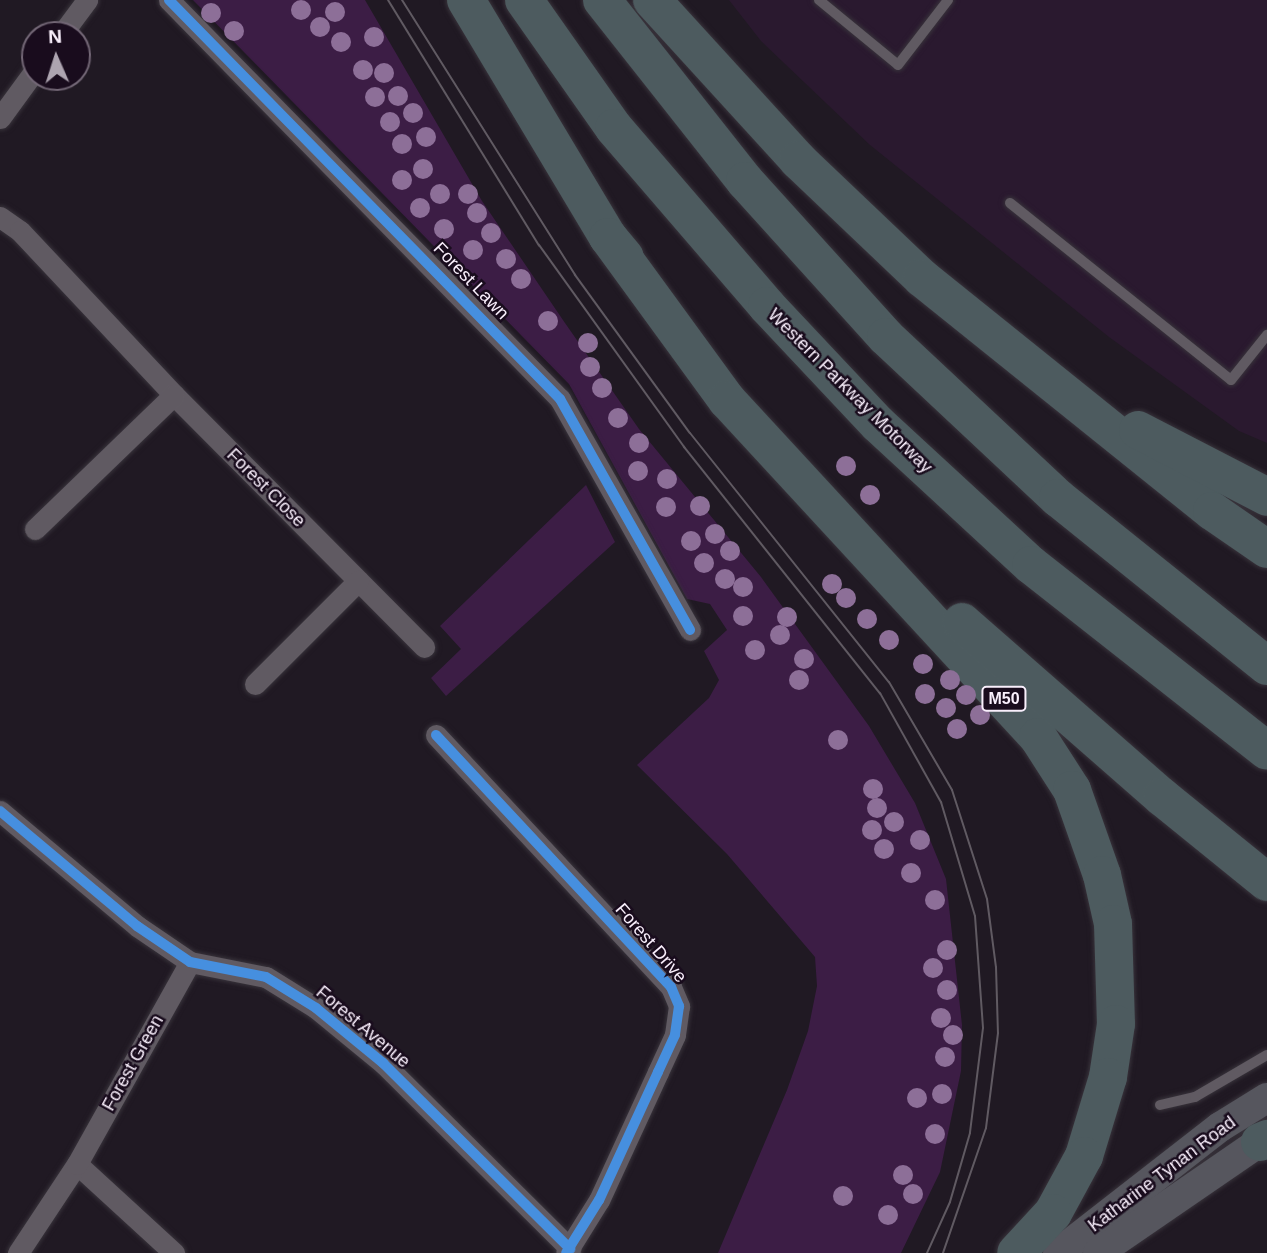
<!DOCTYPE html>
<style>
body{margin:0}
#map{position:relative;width:1267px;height:1253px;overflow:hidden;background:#201923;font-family:Arial,sans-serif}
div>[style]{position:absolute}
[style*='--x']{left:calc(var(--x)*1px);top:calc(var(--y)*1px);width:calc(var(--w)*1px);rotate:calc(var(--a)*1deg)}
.built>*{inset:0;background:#2a192f}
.green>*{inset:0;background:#3c1d45}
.roads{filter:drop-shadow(0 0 2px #38333b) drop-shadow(0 0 2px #38333b)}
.lane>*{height:10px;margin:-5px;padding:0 5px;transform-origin:5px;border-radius:5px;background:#605a62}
.street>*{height:21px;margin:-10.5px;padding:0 10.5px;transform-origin:10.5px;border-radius:10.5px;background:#605a62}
.secondary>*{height:30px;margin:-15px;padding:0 15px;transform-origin:15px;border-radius:15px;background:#56565e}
.highway>*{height:38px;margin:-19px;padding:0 19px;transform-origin:19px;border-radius:19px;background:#4d5b5f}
.tram>*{height:2px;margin:-1px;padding:0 1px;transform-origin:1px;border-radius:1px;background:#605a62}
.cycleway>*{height:10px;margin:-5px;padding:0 5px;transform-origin:5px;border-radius:5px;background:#468fdf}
.trees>*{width:20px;height:20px;margin:-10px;border-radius:50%;background:#8d6f98}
span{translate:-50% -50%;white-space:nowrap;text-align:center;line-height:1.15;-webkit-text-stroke:5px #190c1d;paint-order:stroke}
.shield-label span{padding:2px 5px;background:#190c1d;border:2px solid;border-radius:5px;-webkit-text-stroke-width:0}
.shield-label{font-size:16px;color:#f9effc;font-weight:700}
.street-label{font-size:18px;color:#f9effc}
.north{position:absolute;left:21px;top:21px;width:70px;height:70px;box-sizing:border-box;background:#190c1d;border:2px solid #736776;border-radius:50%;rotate:357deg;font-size:19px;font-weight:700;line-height:28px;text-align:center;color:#f9effc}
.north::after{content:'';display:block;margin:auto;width:24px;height:32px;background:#ada4b0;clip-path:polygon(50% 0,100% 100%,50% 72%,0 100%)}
</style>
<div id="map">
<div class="built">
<i style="clip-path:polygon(729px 0,1267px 0,1267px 443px,1239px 431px,1109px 337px,870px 145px,761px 41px)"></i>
</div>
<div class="green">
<i style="clip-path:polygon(193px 0,365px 0,482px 201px,565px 323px,639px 429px,761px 577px,869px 726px,915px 803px,946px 879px,962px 1025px,961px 1071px,940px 1172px,901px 1253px,718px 1253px,787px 1090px,808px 1031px,817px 986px,815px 957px,727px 854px,637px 765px,709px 698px,719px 680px,704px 651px,727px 630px,710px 604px,687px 599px,569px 384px)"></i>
<i style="clip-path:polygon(586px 485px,615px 542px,446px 696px,431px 678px,461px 649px,440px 626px)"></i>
</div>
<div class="roads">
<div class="lane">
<i style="--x:819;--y:0;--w:102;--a:39.4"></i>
<i style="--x:898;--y:65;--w:82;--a:-52.4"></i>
<i style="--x:1010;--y:203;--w:283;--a:38.7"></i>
<i style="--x:1231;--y:380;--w:58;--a:-51.3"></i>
<i style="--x:1160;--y:1105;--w:36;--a:-13"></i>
<i style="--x:1195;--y:1097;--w:83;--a:-30.3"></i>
</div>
<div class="street">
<i style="--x:169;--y:0;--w:559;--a:45.58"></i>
<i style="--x:560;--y:399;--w:265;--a:60.6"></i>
<i style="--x:61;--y:35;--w:44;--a:-53.4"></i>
<i style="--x:0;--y:118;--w:59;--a:-53.9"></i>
<i style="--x:0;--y:217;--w:24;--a:35"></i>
<i style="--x:20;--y:231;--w:225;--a:46.8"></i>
<i style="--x:174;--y:395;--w:355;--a:45.2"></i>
<i style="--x:35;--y:529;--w:193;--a:-44"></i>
<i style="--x:255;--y:684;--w:146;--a:-45"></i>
<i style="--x:436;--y:735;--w:345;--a:47"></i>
<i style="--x:671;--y:987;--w:21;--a:67"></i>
<i style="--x:679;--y:1006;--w:29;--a:98"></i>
<i style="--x:675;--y:1035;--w:41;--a:114.7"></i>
<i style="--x:658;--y:1072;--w:141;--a:114.7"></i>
<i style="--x:599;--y:1200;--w:62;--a:121.9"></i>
<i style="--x:0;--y:811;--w:179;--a:40"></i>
<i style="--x:137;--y:926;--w:64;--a:34.2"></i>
<i style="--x:190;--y:962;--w:77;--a:11.2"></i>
<i style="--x:266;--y:977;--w:59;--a:31.8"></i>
<i style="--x:316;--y:1008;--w:87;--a:39.4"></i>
<i style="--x:383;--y:1063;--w:264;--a:44.8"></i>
<i style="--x:77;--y:1164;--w:132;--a:42.5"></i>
<i style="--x:18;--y:1253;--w:107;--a:-56.5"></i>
<i style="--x:77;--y:1164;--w:231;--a:-60.8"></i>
</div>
<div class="secondary">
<i style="--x:1058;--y:1253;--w:205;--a:-37.9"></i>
<i style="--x:1220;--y:1127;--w:55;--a:-31.7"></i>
<i style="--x:1098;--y:1253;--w:205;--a:-34.5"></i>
</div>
<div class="highway">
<i style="--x:466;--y:0;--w:276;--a:59.1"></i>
<i style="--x:608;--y:237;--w:26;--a:50"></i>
<i style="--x:524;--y:0;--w:156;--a:54.9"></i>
<i style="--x:614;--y:128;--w:235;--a:49.3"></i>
<i style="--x:767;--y:306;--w:162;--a:46.8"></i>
<i style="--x:878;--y:424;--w:208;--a:42.7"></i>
<i style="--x:1031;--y:565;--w:300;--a:38.2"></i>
<i style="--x:602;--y:0;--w:231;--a:51.7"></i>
<i style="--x:745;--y:181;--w:210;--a:47.9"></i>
<i style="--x:886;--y:337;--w:236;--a:43.1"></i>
<i style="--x:1058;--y:498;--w:268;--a:38.8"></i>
<i style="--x:652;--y:0;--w:217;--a:47.6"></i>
<i style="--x:798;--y:160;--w:171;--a:43.6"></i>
<i style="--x:922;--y:278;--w:372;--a:38.8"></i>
<i style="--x:1212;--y:511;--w:67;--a:34.6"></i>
<i style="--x:608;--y:237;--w:202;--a:53.9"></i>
<i style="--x:727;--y:400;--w:459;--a:47.3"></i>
<i style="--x:1038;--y:737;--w:63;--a:57.3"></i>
<i style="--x:1072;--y:790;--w:90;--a:70.6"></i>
<i style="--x:1102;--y:875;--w:50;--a:77.3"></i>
<i style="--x:1113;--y:924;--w:100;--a:88.3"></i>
<i style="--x:1116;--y:1024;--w:54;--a:98.6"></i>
<i style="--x:1108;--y:1077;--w:83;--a:106.9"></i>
<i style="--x:1084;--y:1156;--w:65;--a:118.5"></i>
<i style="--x:1053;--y:1213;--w:54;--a:132.8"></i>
<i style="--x:1138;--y:430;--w:145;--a:27.4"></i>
<i style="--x:962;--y:622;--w:266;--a:41.2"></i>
<i style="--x:1162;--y:797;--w:135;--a:39"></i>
<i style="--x:1260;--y:1142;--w:8;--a:-23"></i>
</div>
</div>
<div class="tram">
<i style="--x:388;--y:0;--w:288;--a:58.4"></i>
<i style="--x:539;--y:245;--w:249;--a:54.3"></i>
<i style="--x:684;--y:447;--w:315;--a:51.5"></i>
<i style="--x:880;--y:693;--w:125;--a:60.8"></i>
<i style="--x:941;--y:802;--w:119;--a:73.4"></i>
<i style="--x:975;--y:916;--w:112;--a:85.9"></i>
<i style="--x:983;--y:1028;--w:106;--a:97.1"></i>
<i style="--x:970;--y:1133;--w:72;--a:106.2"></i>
<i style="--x:950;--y:1202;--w:56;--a:114.3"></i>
<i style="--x:402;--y:0;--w:325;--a:57.8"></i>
<i style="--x:575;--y:275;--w:195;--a:54"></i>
<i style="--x:690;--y:433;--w:319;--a:51.4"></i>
<i style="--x:889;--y:682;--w:125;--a:59.7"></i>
<i style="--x:952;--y:790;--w:114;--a:72.2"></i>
<i style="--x:987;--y:899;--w:69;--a:82.5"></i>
<i style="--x:996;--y:967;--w:66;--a:88.3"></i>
<i style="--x:998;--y:1033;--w:96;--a:97.2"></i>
<i style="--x:986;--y:1128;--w:132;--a:109"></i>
</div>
<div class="cycleway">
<i style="--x:169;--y:0;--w:559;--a:45.58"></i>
<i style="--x:560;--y:399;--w:265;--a:60.6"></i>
<i style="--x:436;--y:735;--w:345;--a:47"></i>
<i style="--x:671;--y:987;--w:21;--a:67"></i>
<i style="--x:679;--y:1006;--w:29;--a:98"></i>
<i style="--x:675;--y:1035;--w:41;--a:114.7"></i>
<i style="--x:658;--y:1072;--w:141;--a:114.7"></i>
<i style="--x:599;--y:1200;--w:62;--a:121.9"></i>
<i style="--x:0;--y:811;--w:179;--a:40"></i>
<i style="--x:137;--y:926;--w:64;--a:34.2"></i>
<i style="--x:190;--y:962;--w:77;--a:11.2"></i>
<i style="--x:266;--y:977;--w:59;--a:31.8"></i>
<i style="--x:316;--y:1008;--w:87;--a:39.4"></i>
<i style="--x:383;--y:1063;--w:264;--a:44.8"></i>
</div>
<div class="trees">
<i style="left:301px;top:10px"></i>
<i style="left:335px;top:12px"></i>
<i style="left:211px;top:13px"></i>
<i style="left:320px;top:27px"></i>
<i style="left:234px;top:31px"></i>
<i style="left:374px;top:37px"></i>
<i style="left:341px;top:42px"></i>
<i style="left:363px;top:70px"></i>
<i style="left:384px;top:73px"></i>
<i style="left:398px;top:96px"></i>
<i style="left:375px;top:97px"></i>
<i style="left:413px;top:113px"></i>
<i style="left:390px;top:122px"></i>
<i style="left:426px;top:137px"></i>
<i style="left:402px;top:144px"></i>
<i style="left:423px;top:169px"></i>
<i style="left:402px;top:180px"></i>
<i style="left:440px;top:194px"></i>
<i style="left:468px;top:194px"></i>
<i style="left:420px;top:208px"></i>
<i style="left:477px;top:213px"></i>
<i style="left:444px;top:229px"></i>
<i style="left:491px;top:233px"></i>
<i style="left:473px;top:250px"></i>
<i style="left:506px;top:259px"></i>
<i style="left:521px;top:279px"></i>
<i style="left:548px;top:321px"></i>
<i style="left:588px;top:343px"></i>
<i style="left:590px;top:367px"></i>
<i style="left:602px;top:388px"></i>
<i style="left:618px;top:418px"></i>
<i style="left:639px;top:443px"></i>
<i style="left:846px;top:466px"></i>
<i style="left:638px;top:471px"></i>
<i style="left:667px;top:479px"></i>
<i style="left:870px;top:495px"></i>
<i style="left:700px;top:506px"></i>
<i style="left:666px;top:507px"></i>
<i style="left:715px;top:534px"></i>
<i style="left:691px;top:541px"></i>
<i style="left:730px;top:551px"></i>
<i style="left:704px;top:563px"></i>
<i style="left:725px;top:579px"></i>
<i style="left:832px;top:584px"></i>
<i style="left:743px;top:587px"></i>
<i style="left:846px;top:598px"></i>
<i style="left:743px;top:616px"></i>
<i style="left:787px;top:617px"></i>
<i style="left:867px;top:619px"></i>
<i style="left:780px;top:635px"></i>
<i style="left:889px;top:640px"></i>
<i style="left:755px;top:650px"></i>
<i style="left:804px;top:659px"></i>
<i style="left:923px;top:664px"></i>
<i style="left:799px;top:680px"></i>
<i style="left:950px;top:680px"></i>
<i style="left:925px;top:694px"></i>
<i style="left:966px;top:695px"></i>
<i style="left:946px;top:708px"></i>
<i style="left:980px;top:715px"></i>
<i style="left:957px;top:729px"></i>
<i style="left:838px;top:740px"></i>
<i style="left:873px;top:789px"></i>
<i style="left:877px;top:808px"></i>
<i style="left:894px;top:822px"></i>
<i style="left:872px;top:830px"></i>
<i style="left:920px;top:840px"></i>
<i style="left:884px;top:849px"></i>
<i style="left:911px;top:873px"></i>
<i style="left:935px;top:900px"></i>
<i style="left:947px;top:950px"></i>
<i style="left:933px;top:968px"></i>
<i style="left:947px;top:990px"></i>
<i style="left:941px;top:1018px"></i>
<i style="left:953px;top:1035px"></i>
<i style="left:945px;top:1057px"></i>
<i style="left:942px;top:1094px"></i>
<i style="left:917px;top:1098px"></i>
<i style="left:935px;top:1134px"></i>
<i style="left:903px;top:1175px"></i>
<i style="left:913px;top:1194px"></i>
<i style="left:843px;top:1196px"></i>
<i style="left:888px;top:1215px"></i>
</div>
<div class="shield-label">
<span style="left:1004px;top:699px">M50</span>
</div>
<div class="street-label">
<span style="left:471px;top:281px;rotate:46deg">Forest Lawn</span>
<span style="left:850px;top:391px;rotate:45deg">Western Parkway Motorway</span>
<span style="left:266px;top:488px;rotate:45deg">Forest Close</span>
<span style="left:651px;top:943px;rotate:49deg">Forest Drive</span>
<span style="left:363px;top:1027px;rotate:40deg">Forest Avenue</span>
<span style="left:133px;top:1063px;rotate:-61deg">Forest Green</span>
<span style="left:1162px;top:1174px;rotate:-37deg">Katharine Tynan Road</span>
</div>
<div class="north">N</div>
</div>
